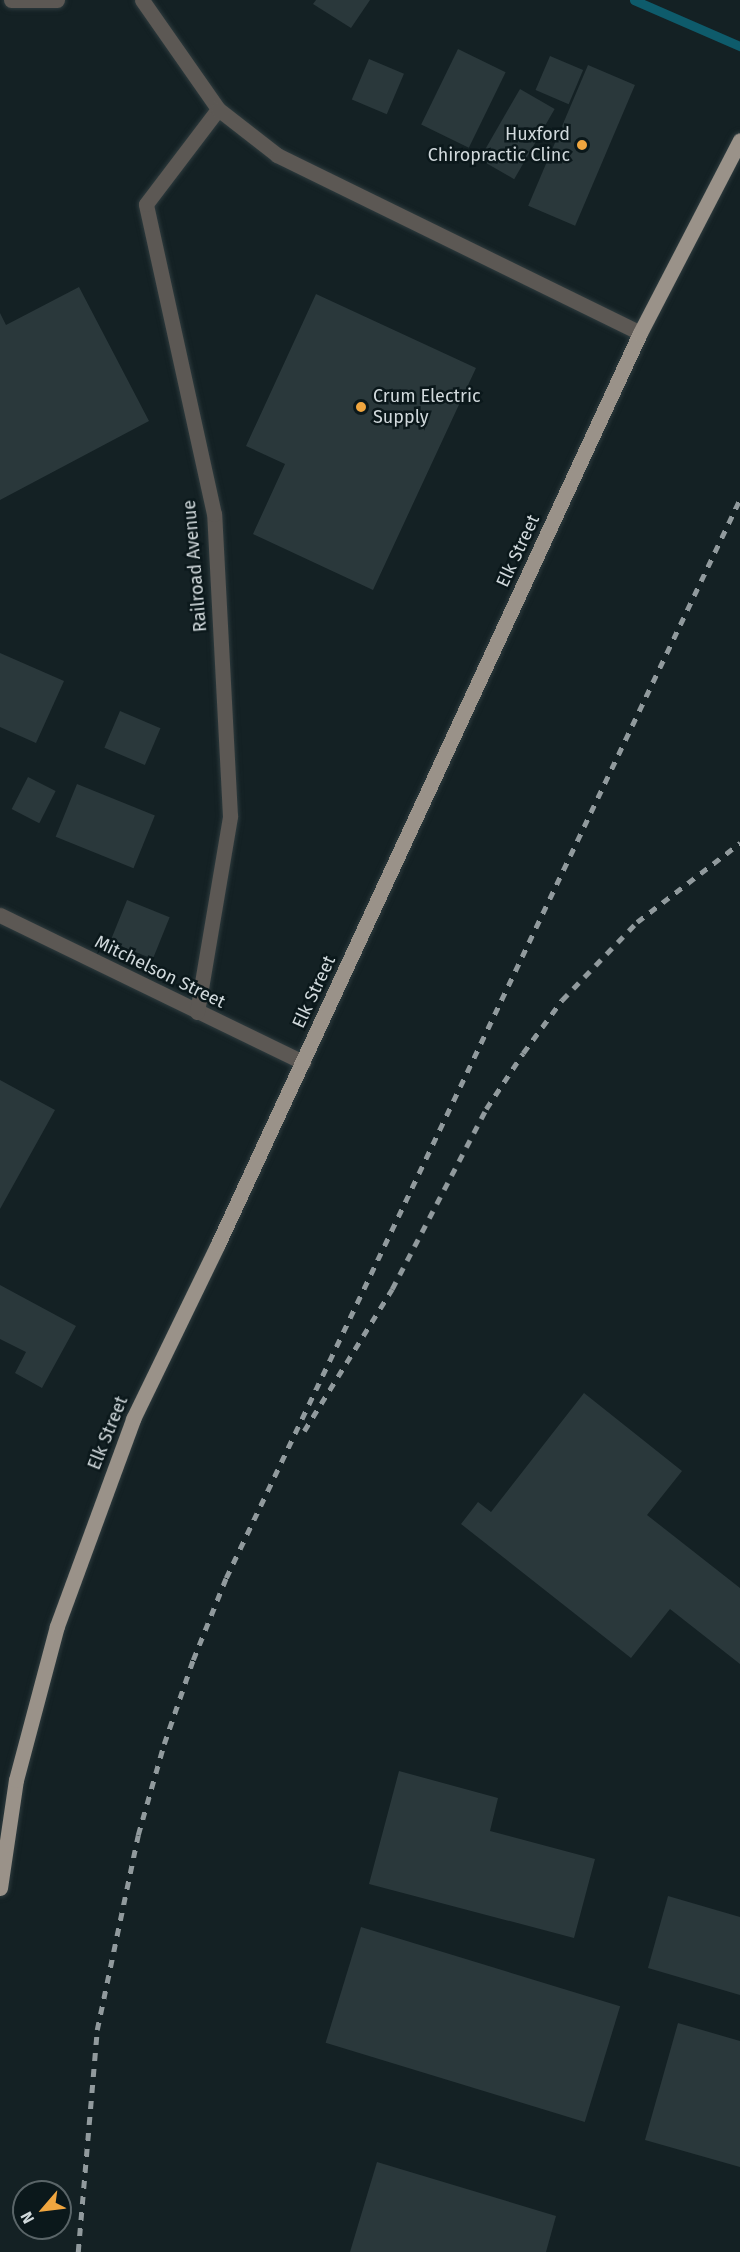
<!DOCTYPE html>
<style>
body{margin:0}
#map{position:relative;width:740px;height:2252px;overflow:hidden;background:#142124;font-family:"Fira Sans",sans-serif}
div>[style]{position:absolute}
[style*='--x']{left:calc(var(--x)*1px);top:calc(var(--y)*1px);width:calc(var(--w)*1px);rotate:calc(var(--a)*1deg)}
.stream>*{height:9px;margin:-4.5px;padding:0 4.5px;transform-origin:4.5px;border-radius:4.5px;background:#0e5b6b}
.building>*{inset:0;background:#2a383b;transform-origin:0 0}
.roads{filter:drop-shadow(0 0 2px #2e3b3e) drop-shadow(0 0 2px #2e3b3e)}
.minor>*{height:15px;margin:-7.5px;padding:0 7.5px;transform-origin:7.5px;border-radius:7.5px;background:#5c5854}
.tertiary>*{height:15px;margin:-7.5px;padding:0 7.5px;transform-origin:7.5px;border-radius:7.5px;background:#5c5854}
.primary>*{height:15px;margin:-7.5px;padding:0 7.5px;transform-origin:7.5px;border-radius:7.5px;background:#9a9289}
.rail>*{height:4.5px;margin-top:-2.25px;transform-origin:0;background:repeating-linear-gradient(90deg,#919a9d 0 8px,transparent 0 16px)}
.dots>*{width:16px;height:16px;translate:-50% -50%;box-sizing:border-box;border:3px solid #0b181b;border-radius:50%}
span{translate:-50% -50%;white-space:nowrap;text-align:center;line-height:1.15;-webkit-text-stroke:5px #0b181b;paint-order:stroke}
.poi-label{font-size:18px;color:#d1d9dc}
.right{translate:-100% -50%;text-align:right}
.left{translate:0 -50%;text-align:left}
.street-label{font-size:18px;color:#d1d9dc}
.north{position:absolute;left:12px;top:2180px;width:60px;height:60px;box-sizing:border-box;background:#0b181b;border:2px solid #5a6568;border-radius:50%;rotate:242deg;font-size:16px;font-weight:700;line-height:24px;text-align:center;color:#d1d9dc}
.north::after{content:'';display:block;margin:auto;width:21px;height:27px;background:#f0a63f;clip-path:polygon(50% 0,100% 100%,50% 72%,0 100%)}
</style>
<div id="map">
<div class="stream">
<i style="--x:634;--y:0;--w:116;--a:23.5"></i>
</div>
<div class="building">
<i style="clip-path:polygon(316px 0,370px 0,351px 28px,313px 4px)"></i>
<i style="left:458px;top:49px;width:53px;height:84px;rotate:26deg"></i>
<i style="left:550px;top:56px;width:36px;height:37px;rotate:23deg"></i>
<i style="left:369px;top:59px;width:38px;height:44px;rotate:23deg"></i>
<i style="left:588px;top:65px;width:51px;height:153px;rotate:23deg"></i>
<i style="left:520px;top:89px;width:40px;height:81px;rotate:30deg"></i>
<i style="clip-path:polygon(79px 287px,149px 421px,0 500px,0 313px,6px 325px)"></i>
<i style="clip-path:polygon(316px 294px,476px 368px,373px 590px,253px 534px,285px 464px,246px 446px)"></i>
<i style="clip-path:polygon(0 653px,64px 681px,36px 743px,0 727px)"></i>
<i style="left:120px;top:711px;width:44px;height:40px;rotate:23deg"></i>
<i style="left:28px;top:777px;width:31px;height:36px;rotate:27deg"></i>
<i style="left:77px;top:784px;width:84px;height:57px;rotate:22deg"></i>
<i style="left:127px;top:900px;width:46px;height:45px;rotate:22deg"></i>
<i style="clip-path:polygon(0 1080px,55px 1110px,0 1209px)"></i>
<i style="clip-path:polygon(0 1285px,76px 1326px,42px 1388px,15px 1373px,26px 1352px,0 1339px)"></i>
<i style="clip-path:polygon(584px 1393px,682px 1471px,647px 1515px,740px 1588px,740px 1664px,670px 1609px,631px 1658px,461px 1524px,478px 1502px,491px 1512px)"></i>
<i style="clip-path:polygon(399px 1771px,498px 1798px,490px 1831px,595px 1859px,574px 1938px,369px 1884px)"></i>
<i style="clip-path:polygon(668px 1896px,740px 1917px,740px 1995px,648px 1968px)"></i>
<i style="left:361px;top:1927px;width:271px;height:121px;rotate:17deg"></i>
<i style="clip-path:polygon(678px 2023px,740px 2041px,740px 2167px,645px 2140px)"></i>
<i style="clip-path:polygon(377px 2162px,556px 2216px,546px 2252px,350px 2252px)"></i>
</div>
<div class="roads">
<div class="minor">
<i style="--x:11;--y:0;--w:46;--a:0"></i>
<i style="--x:0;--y:915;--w:337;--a:25.9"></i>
<i style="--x:197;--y:1012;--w:199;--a:-80.4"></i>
<i style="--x:230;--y:816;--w:302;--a:-93"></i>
<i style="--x:214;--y:514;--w:317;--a:-102.4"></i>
<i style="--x:146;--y:204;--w:119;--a:-52.8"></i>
</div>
<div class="tertiary">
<i style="--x:142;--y:0;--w:133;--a:55.1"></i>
<i style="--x:218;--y:109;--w:75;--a:37.9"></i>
<i style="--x:277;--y:155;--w:404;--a:26.1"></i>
</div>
<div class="primary">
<i style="--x:0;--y:1888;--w:109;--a:-81.6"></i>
<i style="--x:16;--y:1780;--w:159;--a:-75.1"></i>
<i style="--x:57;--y:1626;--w:221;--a:-69.8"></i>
<i style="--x:133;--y:1419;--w:192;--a:-64.1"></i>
<i style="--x:217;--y:1246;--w:1006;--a:-65.14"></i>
<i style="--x:640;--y:333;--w:217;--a:-62.6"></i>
</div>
</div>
<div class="rail">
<i style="--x:304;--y:1431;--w:167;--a:-58.2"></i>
<i style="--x:392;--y:1289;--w:203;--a:-62.4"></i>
<i style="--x:486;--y:1109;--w:67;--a:-56.5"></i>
<i style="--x:523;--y:1053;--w:66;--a:-53.7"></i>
<i style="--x:562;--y:1000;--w:108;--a:-46.1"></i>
<i style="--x:637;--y:922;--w:130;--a:-37.5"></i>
<i style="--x:78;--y:2252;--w:223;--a:-85.1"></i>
<i style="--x:97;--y:2030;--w:199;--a:-78.1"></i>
<i style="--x:138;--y:1835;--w:95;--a:-74.1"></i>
<i style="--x:164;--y:1744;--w:89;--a:-71"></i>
<i style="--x:193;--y:1660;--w:88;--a:-68.1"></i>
<i style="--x:226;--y:1578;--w:1195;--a:-64.53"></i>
</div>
<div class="dots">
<i style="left:582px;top:145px;background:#f0a63f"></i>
<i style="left:361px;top:407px;background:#f0a63f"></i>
</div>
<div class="poi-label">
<span class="right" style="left:570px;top:145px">Huxford<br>Chiropractic Clinc</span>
<span class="left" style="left:373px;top:407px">Crum Electric<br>Supply</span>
</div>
<div class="street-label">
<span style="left:518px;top:551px;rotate:-65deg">Elk Street</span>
<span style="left:195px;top:566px;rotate:-95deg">Railroad Avenue</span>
<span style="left:160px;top:972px;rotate:26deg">Mitchelson Street</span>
<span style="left:314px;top:992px;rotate:-65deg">Elk Street</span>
<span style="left:108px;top:1433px;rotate:-68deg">Elk Street</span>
</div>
<div class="north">N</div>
</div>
